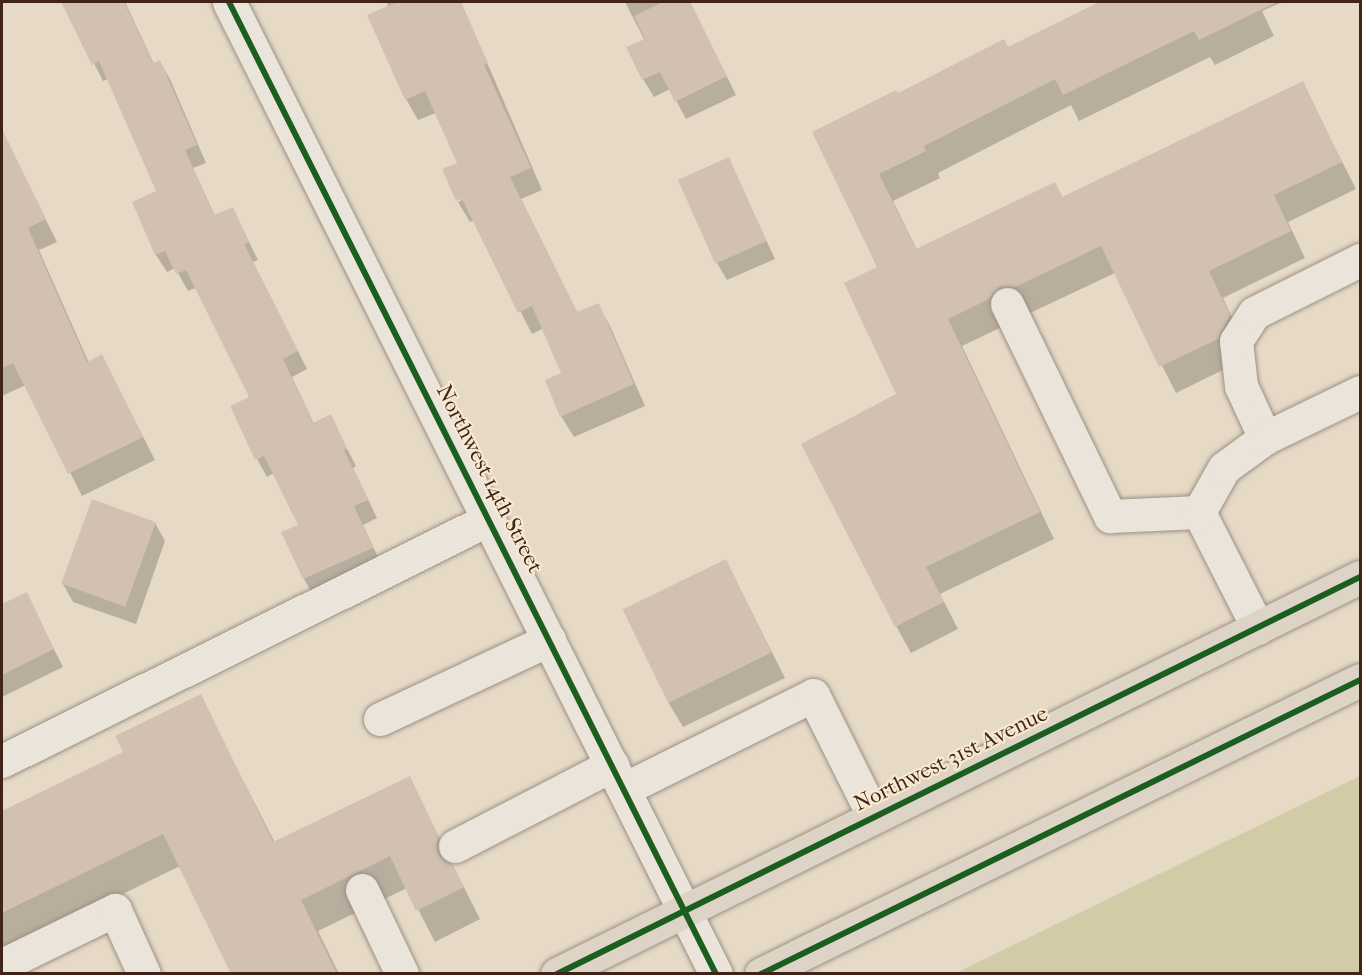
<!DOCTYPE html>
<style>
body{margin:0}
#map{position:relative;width:1362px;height:975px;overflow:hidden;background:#e6dac6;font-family:"IM FELL French Canon",serif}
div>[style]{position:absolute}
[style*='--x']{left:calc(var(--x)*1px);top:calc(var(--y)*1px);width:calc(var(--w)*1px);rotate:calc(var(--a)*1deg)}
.green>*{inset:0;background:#d1cba6}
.shadow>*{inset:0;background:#0003}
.building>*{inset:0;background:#d2c1b2;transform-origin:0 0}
.roads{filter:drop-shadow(0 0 2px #9c9185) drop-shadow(0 0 2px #9c9185)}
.minor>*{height:33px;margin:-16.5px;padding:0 16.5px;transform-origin:16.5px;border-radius:16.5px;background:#eae4da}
.major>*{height:33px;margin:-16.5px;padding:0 16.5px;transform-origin:16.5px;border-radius:16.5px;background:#ded4c5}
.cycleway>*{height:6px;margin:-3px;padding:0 3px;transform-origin:3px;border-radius:3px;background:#1b5e20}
span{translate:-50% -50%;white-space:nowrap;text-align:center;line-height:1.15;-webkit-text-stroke:4.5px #f8e9d1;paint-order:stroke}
.street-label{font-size:22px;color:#402419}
.frame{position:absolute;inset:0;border:3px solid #402419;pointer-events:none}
</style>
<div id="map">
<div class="green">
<i style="clip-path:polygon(1360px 776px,1360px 973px,956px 973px,1114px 896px)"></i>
</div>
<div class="shadow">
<i style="clip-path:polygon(63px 2px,125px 2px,154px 64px,159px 61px,170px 79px,206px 163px,193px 168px,215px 216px,233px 209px,258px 260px,253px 262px,307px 369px,292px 377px,314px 424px,330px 416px,356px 466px,353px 468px,377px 518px,363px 525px,382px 566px,314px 596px,304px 579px,283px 533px,300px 525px,274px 473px,267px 477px,257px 459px,251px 397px,196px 288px,188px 291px,175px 268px,167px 272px,156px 255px,134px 203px,158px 192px,108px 79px,103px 81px)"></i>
<i style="clip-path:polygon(387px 2px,461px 2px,542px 190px,521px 199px,578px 314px,598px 305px,610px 326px,645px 406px,574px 437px,561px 416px,563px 374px,544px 328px,532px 334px,474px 220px,470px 222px,458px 202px,469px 197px,459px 164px,436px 113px,418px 120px,406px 99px)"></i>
<i style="clip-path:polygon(625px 2px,690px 2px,736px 95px,686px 119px,670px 89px,654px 97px,643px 79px,645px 41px)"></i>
<i style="clip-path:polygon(1103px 2px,1283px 2px,1262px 11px,1274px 36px,1215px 65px,1210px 57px,1079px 121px,1071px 105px,938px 173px,940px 178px,893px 201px,917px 250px,1055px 184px,1063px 198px,1302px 83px,1356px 189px,1288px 222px,1305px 258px,1223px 298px,1244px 343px,1233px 365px,1176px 393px,1115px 273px,1030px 313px,1015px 313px,1004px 326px,962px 346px,1054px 539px,940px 594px,958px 629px,911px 653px,896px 626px,898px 395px,879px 268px,814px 132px,1008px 48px)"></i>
<i style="clip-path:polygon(2px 132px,57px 242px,39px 250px,89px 363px,102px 356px,155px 460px,82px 496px,26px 385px,2px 396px)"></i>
<i style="clip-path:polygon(728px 159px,775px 259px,727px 280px,717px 263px)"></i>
<i style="clip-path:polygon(155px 523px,165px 541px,136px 624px,73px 602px,63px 584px)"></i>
<i style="clip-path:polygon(726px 561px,785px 678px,683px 727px,668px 702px)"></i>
<i style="clip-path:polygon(26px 594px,63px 667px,2px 697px,2px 606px)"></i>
<i style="clip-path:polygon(200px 696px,275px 843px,409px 778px,480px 919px,435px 942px,407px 888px,318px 931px,339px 974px,233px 974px,180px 866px,2px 953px,2px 813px,125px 752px)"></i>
</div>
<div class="building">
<i style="clip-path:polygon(61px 2px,124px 2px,153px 63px,160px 60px,197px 145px,185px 150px,214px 215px,233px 207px,249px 242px,244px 244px,298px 351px,283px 359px,313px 423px,331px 414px,347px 448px,344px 450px,368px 500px,354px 506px,373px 548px,303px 579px,281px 532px,298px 525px,264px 456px,255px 460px,230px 406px,249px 397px,186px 270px,176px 274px,165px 251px,155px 255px,132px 202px,156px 191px,99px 61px,92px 65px)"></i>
<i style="clip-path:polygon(397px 2px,461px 2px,488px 63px,484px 65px,531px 168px,510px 177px,577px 312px,599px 303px,634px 384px,560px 417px,545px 380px,561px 373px,532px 306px,518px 313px,462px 199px,456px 201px,442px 169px,457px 163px,425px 91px,405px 100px,367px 15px)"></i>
<i style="clip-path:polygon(663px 2px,690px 2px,727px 76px,675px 102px,660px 72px,642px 80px,626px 47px,645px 39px,634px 16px)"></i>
<i style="clip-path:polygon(1099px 2px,1277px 2px,1199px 40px,1194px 31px,1063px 95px,1055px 79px,924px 146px,926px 151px,879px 174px,916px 249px,1055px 182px,1062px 197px,1303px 81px,1342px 162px,1274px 195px,1291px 231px,1209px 271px,1230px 315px,1218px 339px,1159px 367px,1101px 246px,1015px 287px,999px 287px,989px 299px,948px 319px,1040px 512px,926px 567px,944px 602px,895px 627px,801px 444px,896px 394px,844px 283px,877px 267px,812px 132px,896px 90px,898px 93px,1004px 39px,1008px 47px)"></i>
<i style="clip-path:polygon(2px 129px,46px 219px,28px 228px,87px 362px,102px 354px,143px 437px,68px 474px,13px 363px,2px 368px)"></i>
<i style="left:729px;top:157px;width:92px;height:56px;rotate:66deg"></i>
<i style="left:92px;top:499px;width:68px;height:90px;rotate:20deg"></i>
<i style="left:726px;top:559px;width:104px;height:115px;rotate:64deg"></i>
<i style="clip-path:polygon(27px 592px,54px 649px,2px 675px,2px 604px)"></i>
<i style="clip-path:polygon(201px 694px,273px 842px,410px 776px,439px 837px,436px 846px,438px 854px,444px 861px,452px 864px,464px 887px,416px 911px,390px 856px,301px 900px,337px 974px,231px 974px,163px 834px,2px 913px,2px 811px,123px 752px,115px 736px)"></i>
</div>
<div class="roads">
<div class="minor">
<i style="--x:229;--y:2;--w:1087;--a:63.39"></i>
<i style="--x:1007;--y:304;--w:236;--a:64.1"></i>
<i style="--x:1110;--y:516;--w:89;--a:-2.6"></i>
<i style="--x:1265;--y:438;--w:57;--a:-114.8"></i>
<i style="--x:1241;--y:386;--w:45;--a:-96.3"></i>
<i style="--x:1236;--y:341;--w:33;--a:-57"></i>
<i style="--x:1254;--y:313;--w:119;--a:-26.6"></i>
<i style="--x:1258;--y:628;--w:130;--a:-117"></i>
<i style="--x:1199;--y:512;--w:51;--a:-60.4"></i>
<i style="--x:1224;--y:468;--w:51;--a:-36.2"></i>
<i style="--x:1265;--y:438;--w:106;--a:-25.8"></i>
<i style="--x:380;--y:719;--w:187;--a:-25.1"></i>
<i style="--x:2;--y:761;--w:544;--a:-26.42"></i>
<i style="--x:624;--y:789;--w:211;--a:-26.4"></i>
<i style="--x:813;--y:695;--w:136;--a:63.4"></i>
<i style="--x:455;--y:846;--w:177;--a:-27.3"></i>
<i style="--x:362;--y:890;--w:93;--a:64.5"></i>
<i style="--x:2;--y:965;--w:126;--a:-26"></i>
<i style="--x:115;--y:910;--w:70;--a:65.6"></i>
</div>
<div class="major">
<i style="--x:557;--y:974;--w:896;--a:-26.31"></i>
<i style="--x:761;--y:974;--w:667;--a:-26.14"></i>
</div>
</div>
<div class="cycleway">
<i style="--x:229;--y:2;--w:1087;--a:63.39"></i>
<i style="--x:557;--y:974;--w:896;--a:-26.31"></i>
<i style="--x:761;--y:974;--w:667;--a:-26.14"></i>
</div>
<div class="street-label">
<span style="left:489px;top:479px;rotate:63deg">Northwest 14th Street</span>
<span style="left:951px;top:759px;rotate:-26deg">Northwest 31st Avenue</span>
</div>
<div class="frame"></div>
</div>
